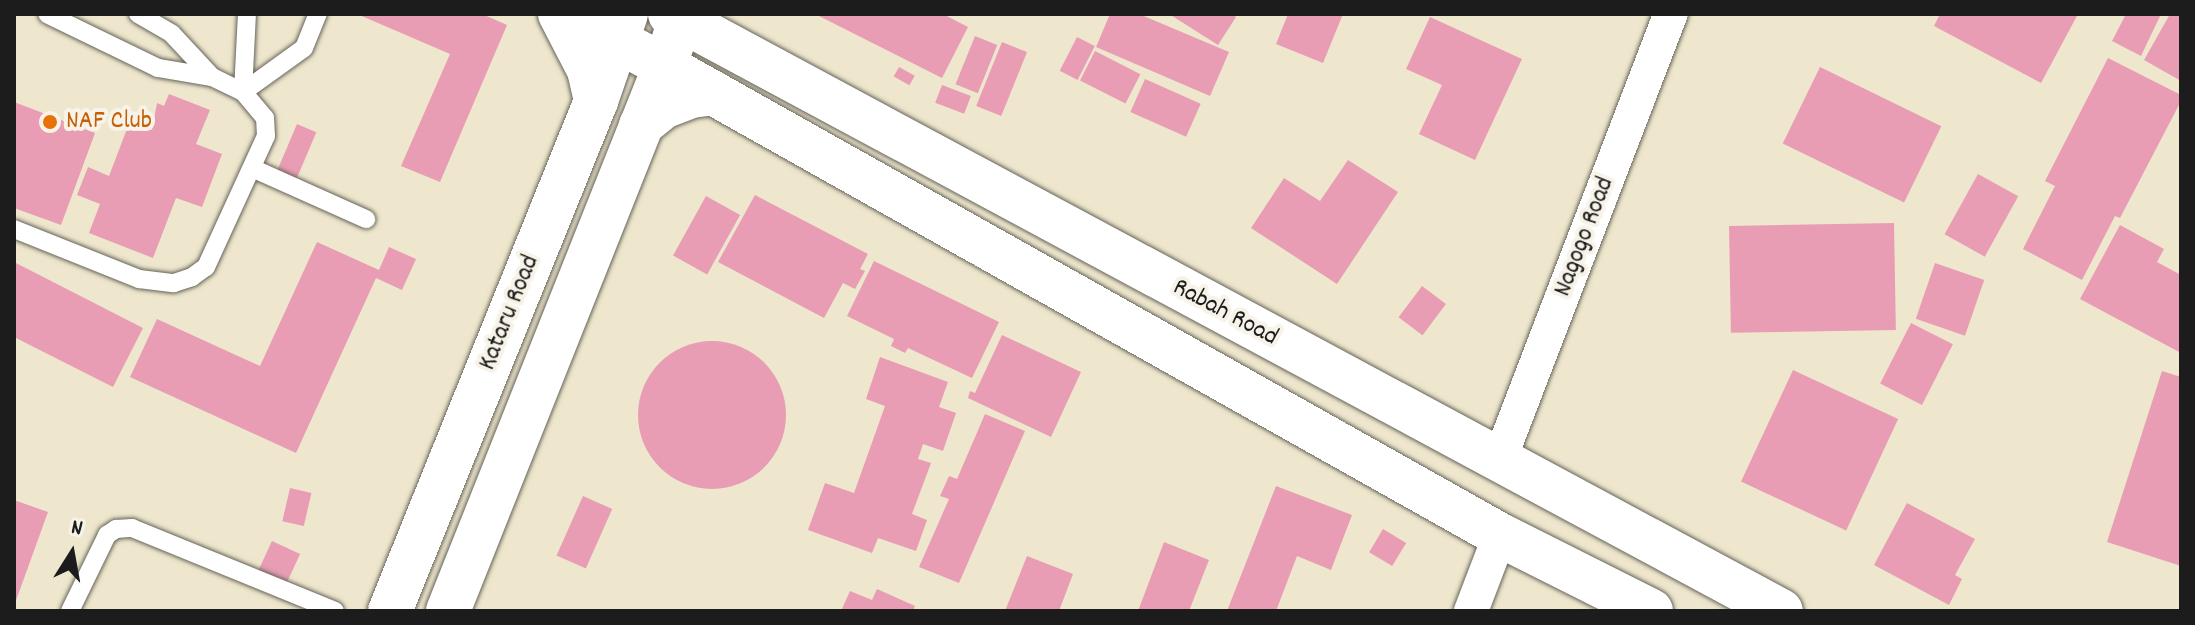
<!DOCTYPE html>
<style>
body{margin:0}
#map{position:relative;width:2195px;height:625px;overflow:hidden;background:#eee7cd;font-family:Dekko,sans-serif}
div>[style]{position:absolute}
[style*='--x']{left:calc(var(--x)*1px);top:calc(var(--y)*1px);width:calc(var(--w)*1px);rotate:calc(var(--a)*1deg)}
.building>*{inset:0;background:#e89db4;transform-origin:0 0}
.round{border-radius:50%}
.roads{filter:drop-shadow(0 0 2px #66635a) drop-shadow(0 0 2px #66635a)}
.service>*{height:18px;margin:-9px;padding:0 9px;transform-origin:9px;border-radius:9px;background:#fff}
.minor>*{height:34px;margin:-17px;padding:0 17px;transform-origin:17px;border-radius:17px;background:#fff}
.tertiary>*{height:44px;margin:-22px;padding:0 22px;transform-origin:22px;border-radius:22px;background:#fff}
.primary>*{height:44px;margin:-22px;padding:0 22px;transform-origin:22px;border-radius:22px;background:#fff}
.dots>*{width:22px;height:22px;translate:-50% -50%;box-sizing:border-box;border:4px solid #f7f3e8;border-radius:50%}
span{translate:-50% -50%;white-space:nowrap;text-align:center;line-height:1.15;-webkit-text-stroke:8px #f7f3e8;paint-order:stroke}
.food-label{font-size:26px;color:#c56008}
.left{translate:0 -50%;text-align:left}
.street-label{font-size:26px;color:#1c1c1c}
.frame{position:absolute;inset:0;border:16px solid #1c1c1c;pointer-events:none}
.north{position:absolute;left:32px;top:513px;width:80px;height:80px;-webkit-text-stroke:6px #f7f3e8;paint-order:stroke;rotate:11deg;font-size:22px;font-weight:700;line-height:32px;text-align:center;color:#1c1c1c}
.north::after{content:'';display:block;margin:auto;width:28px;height:36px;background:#1c1c1c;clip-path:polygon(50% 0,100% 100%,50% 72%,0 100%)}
</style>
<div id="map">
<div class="building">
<i style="clip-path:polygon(357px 14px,482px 14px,507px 25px,440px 182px,401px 166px,450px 54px)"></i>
<i style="clip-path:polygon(815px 14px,943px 14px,968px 27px,942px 78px)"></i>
<i style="clip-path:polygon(1110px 14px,1139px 14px,1229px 52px,1210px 96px,1096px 47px)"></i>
<i style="clip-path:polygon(1169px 14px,1232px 14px,1236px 17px,1218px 45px)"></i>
<i style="clip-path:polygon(1288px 14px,1343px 14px,1323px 63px,1276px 44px)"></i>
<i style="clip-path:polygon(1940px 14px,2078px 14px,2041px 83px,1934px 26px)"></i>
<i style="clip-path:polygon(2126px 14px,2161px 14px,2141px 56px,2112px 41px)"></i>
<i style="clip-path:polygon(2170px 14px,2181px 14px,2181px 81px,2144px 60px)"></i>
<i style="clip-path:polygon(1430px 17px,1522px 59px,1475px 160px,1419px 134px,1442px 85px,1406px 69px)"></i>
<i style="left:975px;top:36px;width:24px;height:52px;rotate:22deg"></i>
<i style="left:1077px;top:37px;width:20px;height:38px;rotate:27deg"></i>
<i style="left:1002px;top:42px;width:27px;height:69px;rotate:22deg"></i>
<i style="left:1095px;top:51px;width:51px;height:33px;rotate:27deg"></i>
<i style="clip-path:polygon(2108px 58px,2181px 95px,2181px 101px,2120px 218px,2115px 216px,2082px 280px,2023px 249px,2055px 186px,2045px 181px)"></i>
<i style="left:899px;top:67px;width:18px;height:11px;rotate:29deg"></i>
<i style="left:1820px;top:67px;width:135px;height:85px;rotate:26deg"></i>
<i style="left:1145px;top:79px;width:61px;height:36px;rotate:24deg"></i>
<i style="left:942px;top:85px;width:31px;height:19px;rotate:21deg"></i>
<i style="clip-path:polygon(169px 94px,210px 110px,196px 144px,222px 154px,202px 207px,176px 198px,153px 258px,89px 233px,100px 204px,77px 195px,88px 167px,109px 176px,130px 121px,152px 130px,157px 103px,164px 106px)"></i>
<i style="clip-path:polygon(14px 102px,95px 133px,61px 225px,14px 208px)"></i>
<i style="left:297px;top:124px;width:21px;height:50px;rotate:23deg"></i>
<i style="clip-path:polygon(1348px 160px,1398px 192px,1337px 284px,1251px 228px,1284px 178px,1320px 201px)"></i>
<i style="left:1978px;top:174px;width:46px;height:69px;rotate:29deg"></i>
<i style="clip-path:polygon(755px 195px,868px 254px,860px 269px,865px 271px,855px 289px,843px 283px,824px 318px,718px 262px)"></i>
<i style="left:706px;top:196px;width:39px;height:68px;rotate:29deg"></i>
<i style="left:1894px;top:223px;width:107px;height:165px;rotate:89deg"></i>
<i style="clip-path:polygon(2120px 225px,2164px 249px,2157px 262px,2181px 275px,2181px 353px,2080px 299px)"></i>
<i style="clip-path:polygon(317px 242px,379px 270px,389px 247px,416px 259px,402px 290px,376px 278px,296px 453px,130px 377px,157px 319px,260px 366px)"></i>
<i style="clip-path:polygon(874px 261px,999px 322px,972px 378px,908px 348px,905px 353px,891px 346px,894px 339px,847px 316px)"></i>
<i style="clip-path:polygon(14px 262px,143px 328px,113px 387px,14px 337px)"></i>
<i style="left:1935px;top:263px;width:52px;height:59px;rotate:19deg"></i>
<i style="left:1422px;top:286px;width:30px;height:39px;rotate:37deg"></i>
<i style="left:1911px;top:323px;width:47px;height:68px;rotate:27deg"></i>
<i style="clip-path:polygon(1002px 335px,1081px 372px,1051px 437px,968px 398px,970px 391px,975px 393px)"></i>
<i class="round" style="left:638px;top:341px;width:148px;height:148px"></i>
<i style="clip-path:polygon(880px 357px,948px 382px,939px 407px,956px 413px,943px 451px,923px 444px,918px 459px,931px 463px,912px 514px,927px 520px,916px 551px,878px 538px,872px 553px,808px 530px,825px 483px,854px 493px,885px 406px,866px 399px)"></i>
<i style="left:1793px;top:370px;width:116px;height:123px;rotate:25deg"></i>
<i style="clip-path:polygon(2162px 371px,2181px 377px,2181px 566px,2107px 542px)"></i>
<i style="clip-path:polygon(985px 414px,1025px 431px,959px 583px,919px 567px,949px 499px,940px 496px,949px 476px,957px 479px)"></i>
<i style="clip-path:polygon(1276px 486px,1352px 515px,1331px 570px,1297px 556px,1276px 611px,1227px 611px)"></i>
<i style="left:290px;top:488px;width:22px;height:34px;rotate:13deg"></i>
<i style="left:583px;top:496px;width:32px;height:65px;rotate:24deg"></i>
<i style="clip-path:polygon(14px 500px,48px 512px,14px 606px)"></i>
<i style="clip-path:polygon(1907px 503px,1975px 539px,1955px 575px,1962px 579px,1949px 605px,1874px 565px)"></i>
<i style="left:1383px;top:529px;width:27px;height:27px;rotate:31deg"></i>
<i style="left:272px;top:541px;width:31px;height:36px;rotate:25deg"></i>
<i style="clip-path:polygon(1164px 542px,1209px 560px,1189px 611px,1138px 611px)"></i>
<i style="clip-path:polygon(1027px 556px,1073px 574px,1059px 611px,1005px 611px)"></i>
<i style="clip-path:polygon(877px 589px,915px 606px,913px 611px,841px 611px,850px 591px,872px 600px)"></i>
</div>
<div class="roads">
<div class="service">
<i style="--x:138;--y:14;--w:39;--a:30"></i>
<i style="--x:172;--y:34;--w:59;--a:47.1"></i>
<i style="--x:243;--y:92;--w:75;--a:-35.8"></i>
<i style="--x:304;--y:48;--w:37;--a:-68"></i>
<i style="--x:243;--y:92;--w:78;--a:-87.1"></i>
<i style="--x:254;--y:169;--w:123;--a:24.1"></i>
<i style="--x:14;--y:229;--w:135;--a:21.8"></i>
<i style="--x:139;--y:279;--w:35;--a:7"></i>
<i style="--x:174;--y:283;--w:19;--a:-18"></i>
<i style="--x:192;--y:277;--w:17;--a:-36"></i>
<i style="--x:206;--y:267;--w:144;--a:-65.4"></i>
<i style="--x:266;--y:136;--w:18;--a:-93"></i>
<i style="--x:265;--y:118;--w:34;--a:-130"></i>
<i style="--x:243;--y:92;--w:34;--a:-154"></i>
<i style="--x:212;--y:77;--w:55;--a:-170.5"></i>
<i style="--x:158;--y:68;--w:123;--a:-154.1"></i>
<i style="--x:70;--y:611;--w:85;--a:-64"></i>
<i style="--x:107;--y:535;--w:11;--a:-34"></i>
<i style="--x:116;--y:529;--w:16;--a:-4"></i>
<i style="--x:132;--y:528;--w:219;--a:22.2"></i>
</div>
<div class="minor">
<i style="--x:1499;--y:461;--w:479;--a:-69"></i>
<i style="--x:1471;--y:611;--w:81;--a:-69.1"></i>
</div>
<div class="tertiary">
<i style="--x:390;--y:611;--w:550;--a:-68.01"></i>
<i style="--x:596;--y:101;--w:92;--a:-71"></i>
<i style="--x:448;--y:611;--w:587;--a:-68.29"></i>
<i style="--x:665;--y:66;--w:55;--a:-71.9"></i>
</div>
<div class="primary">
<i style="--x:560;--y:14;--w:63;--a:62.6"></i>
<i style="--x:589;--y:70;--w:32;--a:77"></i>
<i style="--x:566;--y:14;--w:112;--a:27.7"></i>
<i style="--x:665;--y:66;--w:958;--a:29.32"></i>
<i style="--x:1500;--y:535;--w:169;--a:26.7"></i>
<i style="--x:670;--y:14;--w:1261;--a:28.25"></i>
<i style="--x:641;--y:125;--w:28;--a:-39"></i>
<i style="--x:663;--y:107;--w:30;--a:-21"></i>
<i style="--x:691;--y:96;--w:23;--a:-7"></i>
</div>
</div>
<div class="dots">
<i style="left:50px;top:122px;background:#e8710a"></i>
</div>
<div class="food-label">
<span class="left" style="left:66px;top:122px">NAF Club</span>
</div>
<div class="street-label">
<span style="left:1585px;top:237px;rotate:-69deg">Nagogo Road</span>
<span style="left:510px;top:313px;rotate:-68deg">Kataru Road</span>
<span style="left:1225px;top:313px;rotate:28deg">Rabah Road</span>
</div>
<div class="frame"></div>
<div class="north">N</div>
</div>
